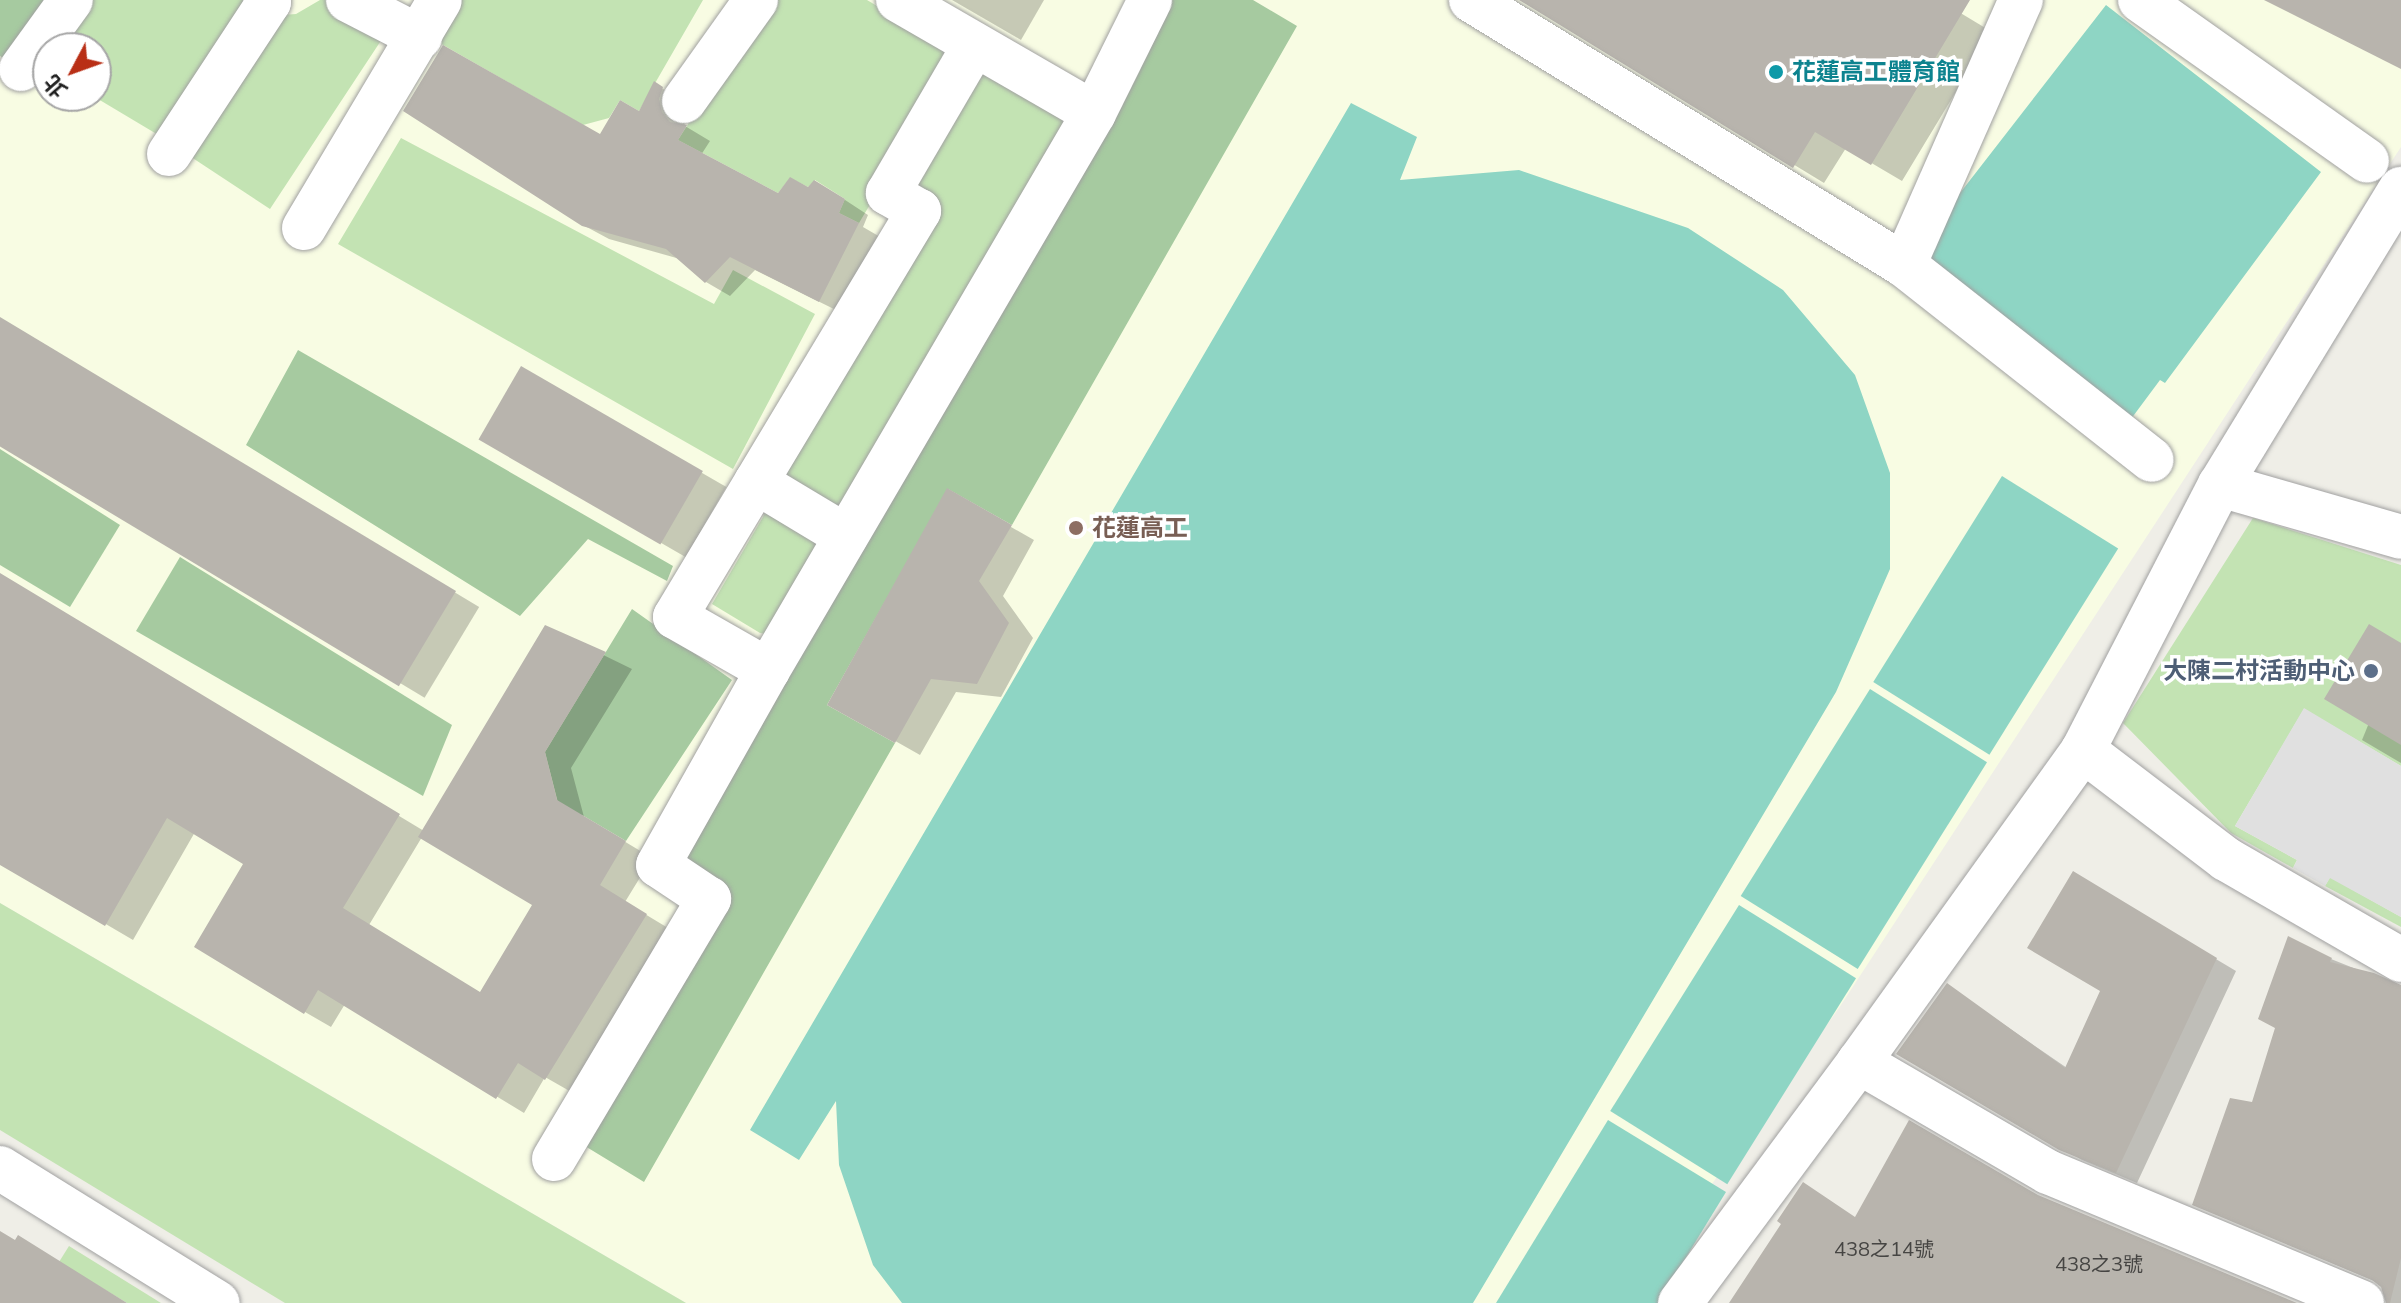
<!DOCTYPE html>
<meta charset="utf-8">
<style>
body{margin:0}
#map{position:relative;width:2401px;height:1303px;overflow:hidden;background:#efeee7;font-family:Mulish,"Noto Sans TC",sans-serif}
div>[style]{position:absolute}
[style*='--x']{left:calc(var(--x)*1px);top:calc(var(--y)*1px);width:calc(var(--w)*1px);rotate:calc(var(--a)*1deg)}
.education>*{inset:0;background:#f8fce3}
.grass>*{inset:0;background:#c3e3b3}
.forest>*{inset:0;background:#a6caa0}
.pitch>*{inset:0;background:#8ed5c4;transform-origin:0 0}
.parking>*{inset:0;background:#e0e0e0}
.shadow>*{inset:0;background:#0003;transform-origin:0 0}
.building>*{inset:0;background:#b8b4ad;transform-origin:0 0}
.roads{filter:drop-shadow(0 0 2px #a1a1a1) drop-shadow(0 0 2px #a1a1a1)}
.minor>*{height:44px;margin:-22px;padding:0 22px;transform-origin:22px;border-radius:22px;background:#fff}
.dots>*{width:22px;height:22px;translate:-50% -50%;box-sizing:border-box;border:4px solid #fff;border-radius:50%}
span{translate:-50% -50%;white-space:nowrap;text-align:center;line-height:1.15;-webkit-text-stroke:7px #fff;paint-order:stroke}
.number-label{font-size:20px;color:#464543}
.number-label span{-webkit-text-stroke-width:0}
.culture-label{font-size:24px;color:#0d838f;font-weight:700}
.left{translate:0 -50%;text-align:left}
.education-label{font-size:24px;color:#785e54;font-weight:700}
.service-label{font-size:24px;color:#4e5e75;font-weight:700}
.right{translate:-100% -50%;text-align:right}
.north{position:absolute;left:32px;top:32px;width:80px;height:80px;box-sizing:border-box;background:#fff;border:2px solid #a6a6a6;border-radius:50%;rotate:229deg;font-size:22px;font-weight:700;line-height:32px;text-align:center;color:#202020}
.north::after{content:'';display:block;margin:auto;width:28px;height:36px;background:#b92f16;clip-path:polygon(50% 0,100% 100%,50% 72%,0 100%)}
</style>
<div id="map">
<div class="education">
<i style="clip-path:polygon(evenodd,0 0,2401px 0,2401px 147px,1839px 1008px,1626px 1303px,686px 1303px,0 903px,0 0,48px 48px,96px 48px,96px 96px,48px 96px,48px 48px)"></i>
</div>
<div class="grass">
<i style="clip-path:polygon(81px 0,256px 0,165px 139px,93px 96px,96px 96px,96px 48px,51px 48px)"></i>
<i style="clip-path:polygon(320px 0,327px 0,386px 33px,270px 209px,182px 151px,282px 15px,296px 14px)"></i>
<i style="clip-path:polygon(460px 0,703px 0,639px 111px,620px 100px,609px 118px,583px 125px,438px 42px)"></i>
<i style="clip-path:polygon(767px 0,867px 0,959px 55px,859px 223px,839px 213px,845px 199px,815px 180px,808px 187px,790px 178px,778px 193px,678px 140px)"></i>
<i style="clip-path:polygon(973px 66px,1075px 127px,843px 516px,772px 473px,930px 210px,900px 191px)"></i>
<i style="clip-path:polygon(401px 138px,714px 304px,733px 270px,815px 314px,733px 469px,338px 244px)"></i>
<i style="clip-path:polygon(767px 510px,831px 549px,767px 634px,760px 633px,712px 604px)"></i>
<i style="clip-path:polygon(2253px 518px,2401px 565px,2401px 766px,2304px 709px,2235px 826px,2297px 860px,2293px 868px,2231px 833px,2123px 723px)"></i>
<i style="clip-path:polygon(2330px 877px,2401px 917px,2401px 927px,2325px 886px)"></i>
<i style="clip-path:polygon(0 903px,686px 1303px,285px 1303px,0 1130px)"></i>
<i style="clip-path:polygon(69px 1246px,161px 1303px,127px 1303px,59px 1262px)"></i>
</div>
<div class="forest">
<i style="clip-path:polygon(0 0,71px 0,21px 69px,0 56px)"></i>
<i style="clip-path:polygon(1170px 0,1253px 0,1297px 26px,1012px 525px,948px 489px,827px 705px,895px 743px,644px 1182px,580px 1143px,729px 893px,672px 857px)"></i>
<i style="clip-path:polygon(298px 350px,673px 566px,667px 581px,588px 539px,520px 616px,246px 445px)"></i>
<i style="clip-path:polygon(0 449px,120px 525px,70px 607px,0 565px)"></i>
<i style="clip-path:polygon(180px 557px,452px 725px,423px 796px,136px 631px)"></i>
<i style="clip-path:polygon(632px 609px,732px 680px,626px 841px,582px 815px,567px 838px,545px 752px)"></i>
</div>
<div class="pitch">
<i style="clip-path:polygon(2106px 5px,2321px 172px,2165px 383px,2160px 380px,2131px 419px,1915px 251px)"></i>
<i style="clip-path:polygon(1351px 103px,1417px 137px,1400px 180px,1519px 170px,1688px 228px,1783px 290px,1855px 375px,1890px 473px,1890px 569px,1836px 692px,1473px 1303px,902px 1303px,873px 1265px,839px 1165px,836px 1101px,799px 1160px,750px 1130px)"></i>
<i style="left:2002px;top:476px;width:137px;height:243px;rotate:32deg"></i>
<i style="left:1870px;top:689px;width:138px;height:244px;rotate:32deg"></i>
<i style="left:1739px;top:905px;width:138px;height:243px;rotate:32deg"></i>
<i style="clip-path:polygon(1608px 1120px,1726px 1192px,1658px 1303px,1496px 1303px)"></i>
</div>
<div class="parking">
<i style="clip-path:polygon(2304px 708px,2401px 766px,2401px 917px,2330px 878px,2325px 886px,2293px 868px,2297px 860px,2235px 826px)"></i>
</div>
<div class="shadow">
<i style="clip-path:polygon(952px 0,1044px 0,1021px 40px)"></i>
<i style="clip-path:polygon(1523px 0,1939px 0,1992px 32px,1902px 181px,1846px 148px,1824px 183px)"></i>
<i style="clip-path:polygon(655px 84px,686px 103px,683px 114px,685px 126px,710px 141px,701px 155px,778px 195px,808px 189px,839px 196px,868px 215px,863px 227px,882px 238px,844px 314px,755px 270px,730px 296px,706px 282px,680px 259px,609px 239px,583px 225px,601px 137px,640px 113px)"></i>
<i style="left:0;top:319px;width:559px;height:106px;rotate:31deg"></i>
<i style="left:522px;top:369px;width:236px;height:81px;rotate:30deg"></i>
<i style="clip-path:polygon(948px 491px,1034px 540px,1003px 596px,1033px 638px,1001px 697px,956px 692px,920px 755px,830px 704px)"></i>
<i style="clip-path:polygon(evenodd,0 575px,424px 831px,546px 627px,632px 669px,571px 768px,584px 817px,652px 858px,625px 902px,673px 931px,573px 1093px,545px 1077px,524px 1113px,345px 1004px,331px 1027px,305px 1012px,246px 863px,195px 832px,133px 940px,0 862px,0 575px,422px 837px,535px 904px,481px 994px,369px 925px,422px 837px)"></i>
<i style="clip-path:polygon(2401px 645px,2401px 763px,2362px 740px)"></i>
<i style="clip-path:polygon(2073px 874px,2236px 971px,2137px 1183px,2082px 1160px,1899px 1054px,1948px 986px,2067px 1068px,2102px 990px)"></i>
<i style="clip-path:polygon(2331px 959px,2401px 987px,2401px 1303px,2388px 1303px,2381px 1284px,2194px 1204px,2254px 1104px)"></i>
</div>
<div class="building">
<i style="clip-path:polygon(1519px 0,1970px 0,1871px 165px,1815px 132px,1793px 168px)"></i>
<i style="clip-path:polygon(2264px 0,2401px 0,2401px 69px)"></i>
<i style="clip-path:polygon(443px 45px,600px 134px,620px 100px,639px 111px,654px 81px,663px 87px,659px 99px,662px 112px,670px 122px,687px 125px,678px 140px,778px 193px,790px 177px,808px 187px,814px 180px,845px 199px,839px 213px,859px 223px,819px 302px,730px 257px,705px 283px,666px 249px,582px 226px,403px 111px)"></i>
<i style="left:0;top:317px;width:532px;height:111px;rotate:31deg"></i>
<i style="left:521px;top:366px;width:210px;height:85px;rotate:30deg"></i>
<i style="clip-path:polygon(947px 488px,1012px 525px,979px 581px,1009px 623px,977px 684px,931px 679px,895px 743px,827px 705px)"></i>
<i style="clip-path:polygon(0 573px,400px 814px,343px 908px,480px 992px,532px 905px,418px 837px,545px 625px,606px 652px,545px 752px,557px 800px,626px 841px,600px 885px,647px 914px,545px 1080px,518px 1063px,496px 1099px,318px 990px,304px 1014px,194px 947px,243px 864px,167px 818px,105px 926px,0 865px)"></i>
<i style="clip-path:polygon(2369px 624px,2401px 643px,2401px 745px,2324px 699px)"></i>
<i style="clip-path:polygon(2073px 871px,2217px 958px,2116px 1173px,2059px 1150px,1896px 1054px,1947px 983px,2065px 1068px,2100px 991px,2027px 948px)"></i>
<i style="clip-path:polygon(2288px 936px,2332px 958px,2330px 962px,2374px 973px,2401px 985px,2401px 1258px,2390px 1303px,2386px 1303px,2381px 1287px,2372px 1280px,2192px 1205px,2230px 1098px,2252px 1102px,2275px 1028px,2258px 1019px)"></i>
<i style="clip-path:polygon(1909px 1120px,2038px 1195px,2297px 1303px,1729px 1303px,1781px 1224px,1777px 1221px,1803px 1182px,1855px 1217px)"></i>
<i style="clip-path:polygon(0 1231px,15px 1240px,18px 1235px,127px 1303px,0 1303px)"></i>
</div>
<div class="roads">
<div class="minor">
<i style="--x:348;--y:0;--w:81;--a:27.2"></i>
<i style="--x:898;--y:0;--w:226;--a:30"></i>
<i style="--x:1471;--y:0;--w:508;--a:31.47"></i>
<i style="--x:1904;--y:265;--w:315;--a:38.2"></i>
<i style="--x:2140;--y:0;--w:278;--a:35.3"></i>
<i style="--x:21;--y:69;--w:85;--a:-54.1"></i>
<i style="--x:684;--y:101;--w:124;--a:-54.5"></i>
<i style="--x:169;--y:154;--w:182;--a:-56.7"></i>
<i style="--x:269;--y:2;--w:4;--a:-146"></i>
<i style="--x:304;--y:228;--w:265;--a:-59.2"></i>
<i style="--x:1904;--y:265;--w:290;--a:-66.2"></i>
<i style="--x:756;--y:482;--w:105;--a:31"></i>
<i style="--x:2220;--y:485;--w:188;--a:16"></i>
<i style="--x:768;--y:670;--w:645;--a:-59.66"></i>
<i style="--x:1094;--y:113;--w:126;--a:-63.6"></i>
<i style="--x:2083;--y:750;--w:180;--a:37.3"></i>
<i style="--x:2226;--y:859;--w:202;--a:30"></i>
<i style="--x:1859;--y:1062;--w:219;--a:30.2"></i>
<i style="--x:2048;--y:1172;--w:340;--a:22.6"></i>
<i style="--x:554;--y:1159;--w:303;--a:-59.2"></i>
<i style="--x:709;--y:899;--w:61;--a:-146.3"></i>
<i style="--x:658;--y:865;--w:224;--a:-60.6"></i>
<i style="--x:768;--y:670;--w:107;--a:-150.3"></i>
<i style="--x:675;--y:617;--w:474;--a:-59"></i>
<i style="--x:919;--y:211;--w:36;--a:-150"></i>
<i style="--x:888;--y:193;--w:170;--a:-59.7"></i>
<i style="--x:0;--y:1168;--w:256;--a:31.8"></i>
<i style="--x:1680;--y:1303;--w:300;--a:-53.4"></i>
<i style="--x:1859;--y:1062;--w:384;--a:-54.3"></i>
<i style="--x:2083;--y:750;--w:298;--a:-62.7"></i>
<i style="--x:2220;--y:485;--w:347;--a:-58.6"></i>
</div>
</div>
<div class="dots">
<i style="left:1776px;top:72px;background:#0f9aa8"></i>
<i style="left:1076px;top:528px;background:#8d6e63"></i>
<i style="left:2371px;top:671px;background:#5c6f8a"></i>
</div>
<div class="number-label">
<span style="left:1884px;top:1248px">438之14號</span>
<span style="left:2099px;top:1263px">438之3號</span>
</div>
<div class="culture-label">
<span class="left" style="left:1792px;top:72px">花蓮高工體育館</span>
</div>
<div class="education-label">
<span class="left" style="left:1092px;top:528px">花蓮高工</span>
</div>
<div class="service-label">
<span class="right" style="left:2355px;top:671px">大陳二村活動中心</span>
</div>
<div class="north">北</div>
</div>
